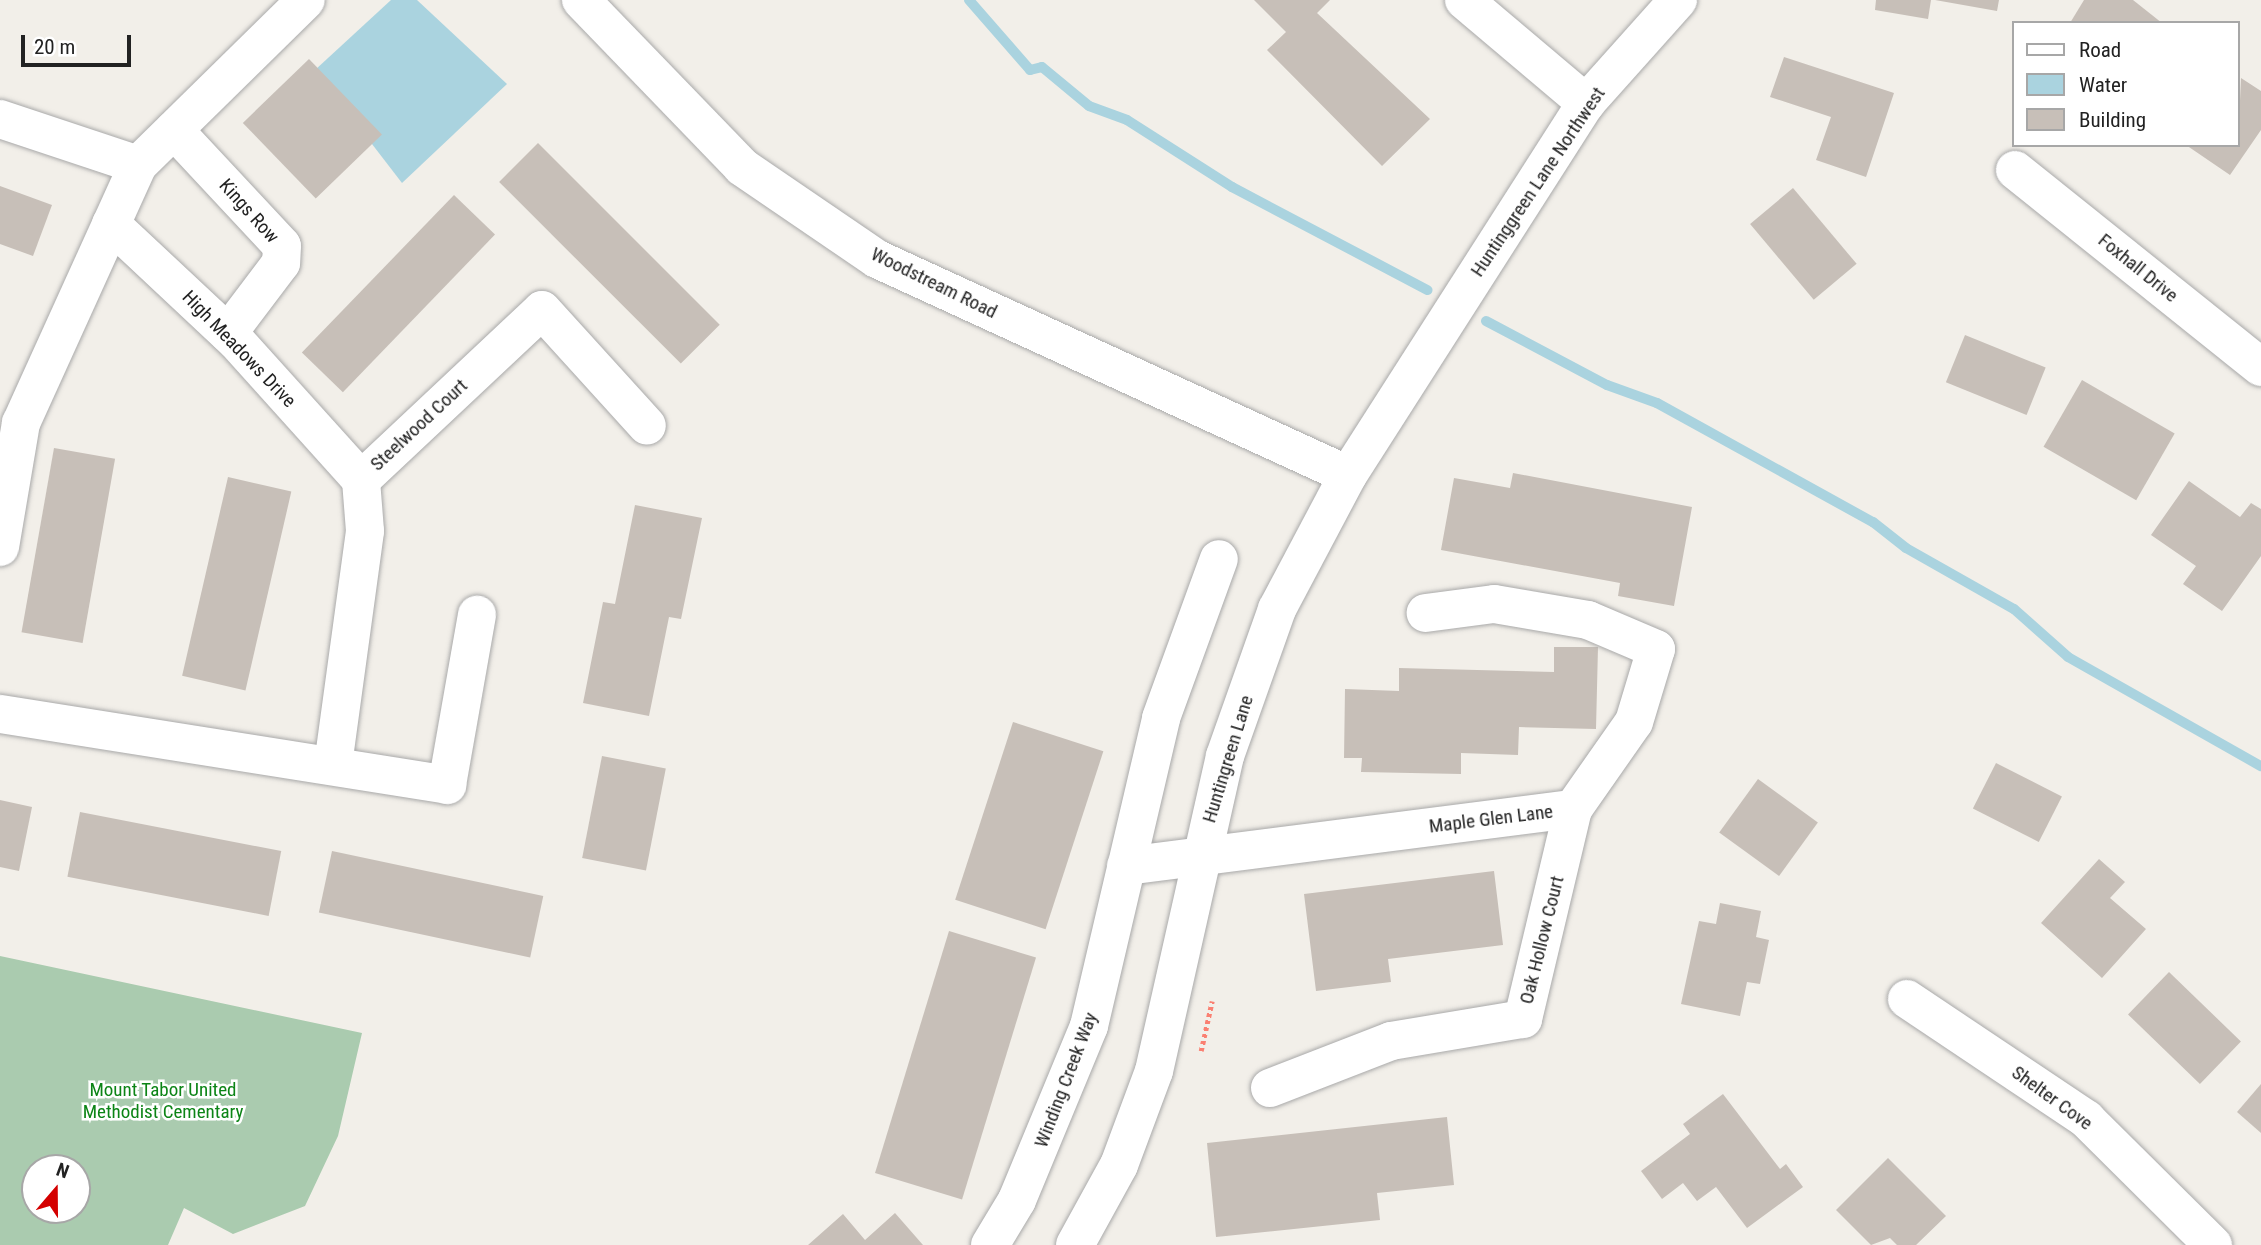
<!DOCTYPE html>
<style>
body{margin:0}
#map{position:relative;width:2261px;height:1245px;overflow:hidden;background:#f2efe9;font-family:"Roboto Condensed",sans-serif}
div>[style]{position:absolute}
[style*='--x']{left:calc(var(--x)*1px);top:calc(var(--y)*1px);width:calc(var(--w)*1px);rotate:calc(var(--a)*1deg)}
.cemetery>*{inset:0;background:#aacbaf}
.water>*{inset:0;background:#aad3df}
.stream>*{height:10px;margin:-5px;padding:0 5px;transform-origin:5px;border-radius:5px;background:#aad3df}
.building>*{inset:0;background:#c7bfb8;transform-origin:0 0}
.path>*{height:4.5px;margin-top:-2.25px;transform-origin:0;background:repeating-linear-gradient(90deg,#fa8072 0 3.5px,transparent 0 7px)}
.roads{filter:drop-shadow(0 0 2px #a9a9a9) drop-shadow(0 0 2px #a9a9a9)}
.minor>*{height:38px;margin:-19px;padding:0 19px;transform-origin:19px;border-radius:19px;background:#fff}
span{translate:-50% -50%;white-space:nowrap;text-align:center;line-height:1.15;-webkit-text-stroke:5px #fff;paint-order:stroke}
.street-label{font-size:19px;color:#222}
.park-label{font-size:19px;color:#0c8416}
.legend{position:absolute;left:2012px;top:21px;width:228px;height:126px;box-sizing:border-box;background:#fff;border:2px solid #a7a7a7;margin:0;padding:9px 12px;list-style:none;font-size:21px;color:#222}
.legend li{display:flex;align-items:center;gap:14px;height:35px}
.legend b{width:35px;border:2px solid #a7a7a7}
.north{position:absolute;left:21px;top:1154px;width:70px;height:70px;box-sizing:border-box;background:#fff;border:2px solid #a7a7a7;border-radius:50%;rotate:20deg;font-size:19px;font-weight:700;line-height:28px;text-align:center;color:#222}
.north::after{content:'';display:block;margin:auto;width:24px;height:32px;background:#d40000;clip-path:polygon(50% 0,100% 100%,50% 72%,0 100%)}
.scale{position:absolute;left:21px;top:35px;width:110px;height:32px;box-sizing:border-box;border:4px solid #222;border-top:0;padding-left:9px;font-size:21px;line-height:24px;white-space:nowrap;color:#222;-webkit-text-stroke:5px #fff;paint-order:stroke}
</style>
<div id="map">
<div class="cemetery">
<i style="clip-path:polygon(evenodd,0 956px,362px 1033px,338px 1136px,305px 1206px,233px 1234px,184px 1208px,168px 1245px,0 1245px,0 956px,35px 1168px,77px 1168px,77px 1210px,35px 1210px,35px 1168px)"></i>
</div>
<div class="water">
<i style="clip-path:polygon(391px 0,417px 0,507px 84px,402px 183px,315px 70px)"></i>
</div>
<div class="stream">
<i style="--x:969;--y:0;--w:93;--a:48.9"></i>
<i style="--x:1030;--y:70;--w:12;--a:-14"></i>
<i style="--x:1042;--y:67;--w:61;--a:39.7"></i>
<i style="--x:1089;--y:106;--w:40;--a:20.2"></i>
<i style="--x:1127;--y:120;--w:125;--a:32.5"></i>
<i style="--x:1232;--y:187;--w:221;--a:27.8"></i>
<i style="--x:1486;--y:321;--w:137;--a:27.9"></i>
<i style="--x:1607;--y:385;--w:53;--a:19.8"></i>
<i style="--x:1657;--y:403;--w:247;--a:28.9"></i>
<i style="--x:1873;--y:522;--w:42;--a:38.2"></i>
<i style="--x:1906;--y:548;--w:124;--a:29.5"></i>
<i style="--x:2014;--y:609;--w:72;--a:41.6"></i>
<i style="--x:2068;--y:657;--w:222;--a:29.5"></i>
</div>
<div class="building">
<i style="clip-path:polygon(1254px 0,1330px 0,1317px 13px,1430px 119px,1382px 166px,1267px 50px,1286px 32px)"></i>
<i style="clip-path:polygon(1876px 0,1931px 0,1928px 19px,1875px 10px)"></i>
<i style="clip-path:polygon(1935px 0,1999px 0,1997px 11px)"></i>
<i style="clip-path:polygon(2084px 0,2133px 0,2162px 23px,2070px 23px)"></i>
<i style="clip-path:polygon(1784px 57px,1894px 93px,1866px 177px,1816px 160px,1831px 117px,1770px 97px)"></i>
<i style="left:309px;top:59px;width:105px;height:92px;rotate:46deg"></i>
<i style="clip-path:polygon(2241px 78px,2261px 91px,2261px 130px,2230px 175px,2186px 145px,2238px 145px)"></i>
<i style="left:538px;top:143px;width:257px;height:55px;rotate:45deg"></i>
<i style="clip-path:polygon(0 186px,52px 205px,33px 256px,0 244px)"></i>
<i style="left:1793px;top:188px;width:99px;height:56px;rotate:50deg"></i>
<i style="left:454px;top:195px;width:57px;height:219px;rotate:44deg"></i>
<i style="left:1965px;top:335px;width:87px;height:51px;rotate:22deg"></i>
<i style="left:2082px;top:380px;width:107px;height:77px;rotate:30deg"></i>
<i style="left:54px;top:448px;width:62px;height:187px;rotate:10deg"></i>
<i style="clip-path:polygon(1513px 473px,1692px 507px,1674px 606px,1618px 596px,1620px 583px,1441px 550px,1454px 478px,1510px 488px)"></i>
<i style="left:228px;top:477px;width:65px;height:204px;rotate:13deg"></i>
<i style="clip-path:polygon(2189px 481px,2240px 517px,2251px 503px,2261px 509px,2261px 556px,2222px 611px,2183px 584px,2196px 566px,2151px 535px)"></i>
<i style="clip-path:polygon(635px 505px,702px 518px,681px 619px,669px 617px,649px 716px,583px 703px,603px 602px,615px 604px)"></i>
<i style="clip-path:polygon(1554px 647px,1598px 647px,1596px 729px,1519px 727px,1518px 755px,1461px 753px,1461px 774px,1361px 772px,1362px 758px,1344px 758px,1345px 689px,1399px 691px,1399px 668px,1554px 672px)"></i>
<i style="left:1013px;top:722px;width:95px;height:187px;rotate:18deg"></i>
<i style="left:602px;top:756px;width:65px;height:104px;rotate:11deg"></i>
<i style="left:1996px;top:763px;width:74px;height:51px;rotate:27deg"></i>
<i style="left:1758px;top:779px;width:74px;height:66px;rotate:36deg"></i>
<i style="clip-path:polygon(0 800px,32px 807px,19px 871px,0 867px)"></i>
<i style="left:80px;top:812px;width:205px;height:66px;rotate:11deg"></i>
<i style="left:332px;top:851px;width:216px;height:63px;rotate:12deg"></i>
<i style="clip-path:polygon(2099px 859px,2125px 882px,2110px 898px,2146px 929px,2102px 978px,2041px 923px)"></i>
<i style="clip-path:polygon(1494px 871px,1503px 945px,1388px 959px,1391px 982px,1316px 991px,1304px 894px)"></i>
<i style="clip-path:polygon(1720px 903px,1761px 911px,1756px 937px,1769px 940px,1760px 984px,1747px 982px,1740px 1016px,1681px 1004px,1699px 921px,1716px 924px)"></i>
<i style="left:949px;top:931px;width:91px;height:253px;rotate:17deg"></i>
<i style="left:2169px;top:972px;width:100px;height:59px;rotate:44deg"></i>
<i style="clip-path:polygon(2261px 1084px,2261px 1133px,2237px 1112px)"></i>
<i style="clip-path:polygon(1723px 1094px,1780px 1169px,1786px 1164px,1803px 1187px,1747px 1228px,1716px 1187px,1697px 1201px,1683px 1183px,1662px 1199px,1641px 1171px,1690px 1134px,1683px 1124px)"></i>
<i style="clip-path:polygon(1447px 1117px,1454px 1185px,1377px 1193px,1380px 1220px,1216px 1237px,1207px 1143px)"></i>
<i style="clip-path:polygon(1888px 1158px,1946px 1216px,1916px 1245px,1897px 1245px,1890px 1238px,1871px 1245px,1836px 1210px)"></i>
<i style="clip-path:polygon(895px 1213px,923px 1245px,808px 1245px,843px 1214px,865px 1240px)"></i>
</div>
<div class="path">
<i style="--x:1201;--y:1051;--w:51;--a:-77.6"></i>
</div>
<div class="roads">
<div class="minor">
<i style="--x:581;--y:0;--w:232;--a:46"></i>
<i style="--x:742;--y:167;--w:163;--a:34.3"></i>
<i style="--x:877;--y:259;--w:518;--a:24.64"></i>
<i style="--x:1464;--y:0;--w:160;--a:40.2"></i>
<i style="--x:0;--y:119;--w:145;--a:18.4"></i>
<i style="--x:174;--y:130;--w:158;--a:47"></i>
<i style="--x:282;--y:246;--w:17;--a:93"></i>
<i style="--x:281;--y:263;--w:88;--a:127.1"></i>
<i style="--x:2015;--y:170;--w:315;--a:38.7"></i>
<i style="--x:111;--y:224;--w:171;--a:43.1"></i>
<i style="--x:236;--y:341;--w:187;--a:48"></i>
<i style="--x:0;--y:547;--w:126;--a:-80.4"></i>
<i style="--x:21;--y:423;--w:283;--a:-65.6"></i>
<i style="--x:138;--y:165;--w:235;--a:-44.5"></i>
<i style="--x:0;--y:714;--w:453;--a:9"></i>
<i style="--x:447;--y:785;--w:173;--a:-80"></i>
<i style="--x:333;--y:765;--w:236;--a:-82.2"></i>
<i style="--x:365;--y:531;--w:51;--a:-94.5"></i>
<i style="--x:361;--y:480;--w:248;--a:-43.2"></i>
<i style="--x:542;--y:310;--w:156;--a:47.8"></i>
<i style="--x:1126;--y:866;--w:451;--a:-7.3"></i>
<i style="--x:1573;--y:809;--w:106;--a:-55"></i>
<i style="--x:1634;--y:722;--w:76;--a:-73.2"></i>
<i style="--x:1656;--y:649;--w:74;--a:-156.9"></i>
<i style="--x:1588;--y:620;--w:95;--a:-170.3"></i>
<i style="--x:1494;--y:604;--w:69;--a:172.5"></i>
<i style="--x:1907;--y:999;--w:216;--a:33.8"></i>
<i style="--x:2086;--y:1119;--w:179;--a:44.8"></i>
<i style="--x:1270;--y:1088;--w:130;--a:-21.2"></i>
<i style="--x:1391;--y:1041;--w:134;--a:-9.5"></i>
<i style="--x:1523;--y:1019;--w:216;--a:-76.6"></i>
<i style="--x:990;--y:1245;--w:52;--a:-59"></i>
<i style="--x:1017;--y:1200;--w:188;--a:-67.5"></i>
<i style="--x:1089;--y:1026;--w:316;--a:-76.8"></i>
<i style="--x:1161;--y:718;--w:169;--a:-70"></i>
<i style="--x:1075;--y:1245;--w:91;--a:-61.2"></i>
<i style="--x:1119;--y:1165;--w:100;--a:-69.6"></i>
<i style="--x:1154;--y:1071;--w:323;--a:-77.3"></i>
<i style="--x:1225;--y:756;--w:156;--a:-70.5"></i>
<i style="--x:1277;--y:609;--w:152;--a:-62.1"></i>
<i style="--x:1348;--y:475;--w:442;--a:-57.4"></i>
<i style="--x:1586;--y:103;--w:138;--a:-48.2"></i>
</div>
</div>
<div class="street-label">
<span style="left:1538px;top:182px;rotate:-56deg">Huntinggreen Lane Northwest</span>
<span style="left:249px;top:211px;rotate:48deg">Kings Row</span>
<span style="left:2138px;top:268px;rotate:39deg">Foxhall Drive</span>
<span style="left:934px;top:283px;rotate:26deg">Woodstream Road</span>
<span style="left:239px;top:349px;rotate:46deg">High Meadows Drive</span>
<span style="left:419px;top:425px;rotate:-43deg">Steelwood Court</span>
<span style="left:1228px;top:759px;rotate:-73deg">Huntingreen Lane</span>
<span style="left:1491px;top:819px;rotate:-7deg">Maple Glen Lane</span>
<span style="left:1542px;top:940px;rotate:-76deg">Oak Hollow Court</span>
<span style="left:1066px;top:1080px;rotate:-69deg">Winding Creek Way</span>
<span style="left:2052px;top:1098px;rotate:36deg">Shelter Cove</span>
</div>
<div class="park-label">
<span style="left:163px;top:1101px">Mount Tabor United<br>Methodist Cementary</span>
</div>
<ul class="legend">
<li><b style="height:9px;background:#fff"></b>Road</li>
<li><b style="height:19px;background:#aad3df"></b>Water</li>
<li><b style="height:19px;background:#c7bfb8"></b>Building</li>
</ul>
<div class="north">N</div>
<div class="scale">20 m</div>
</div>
